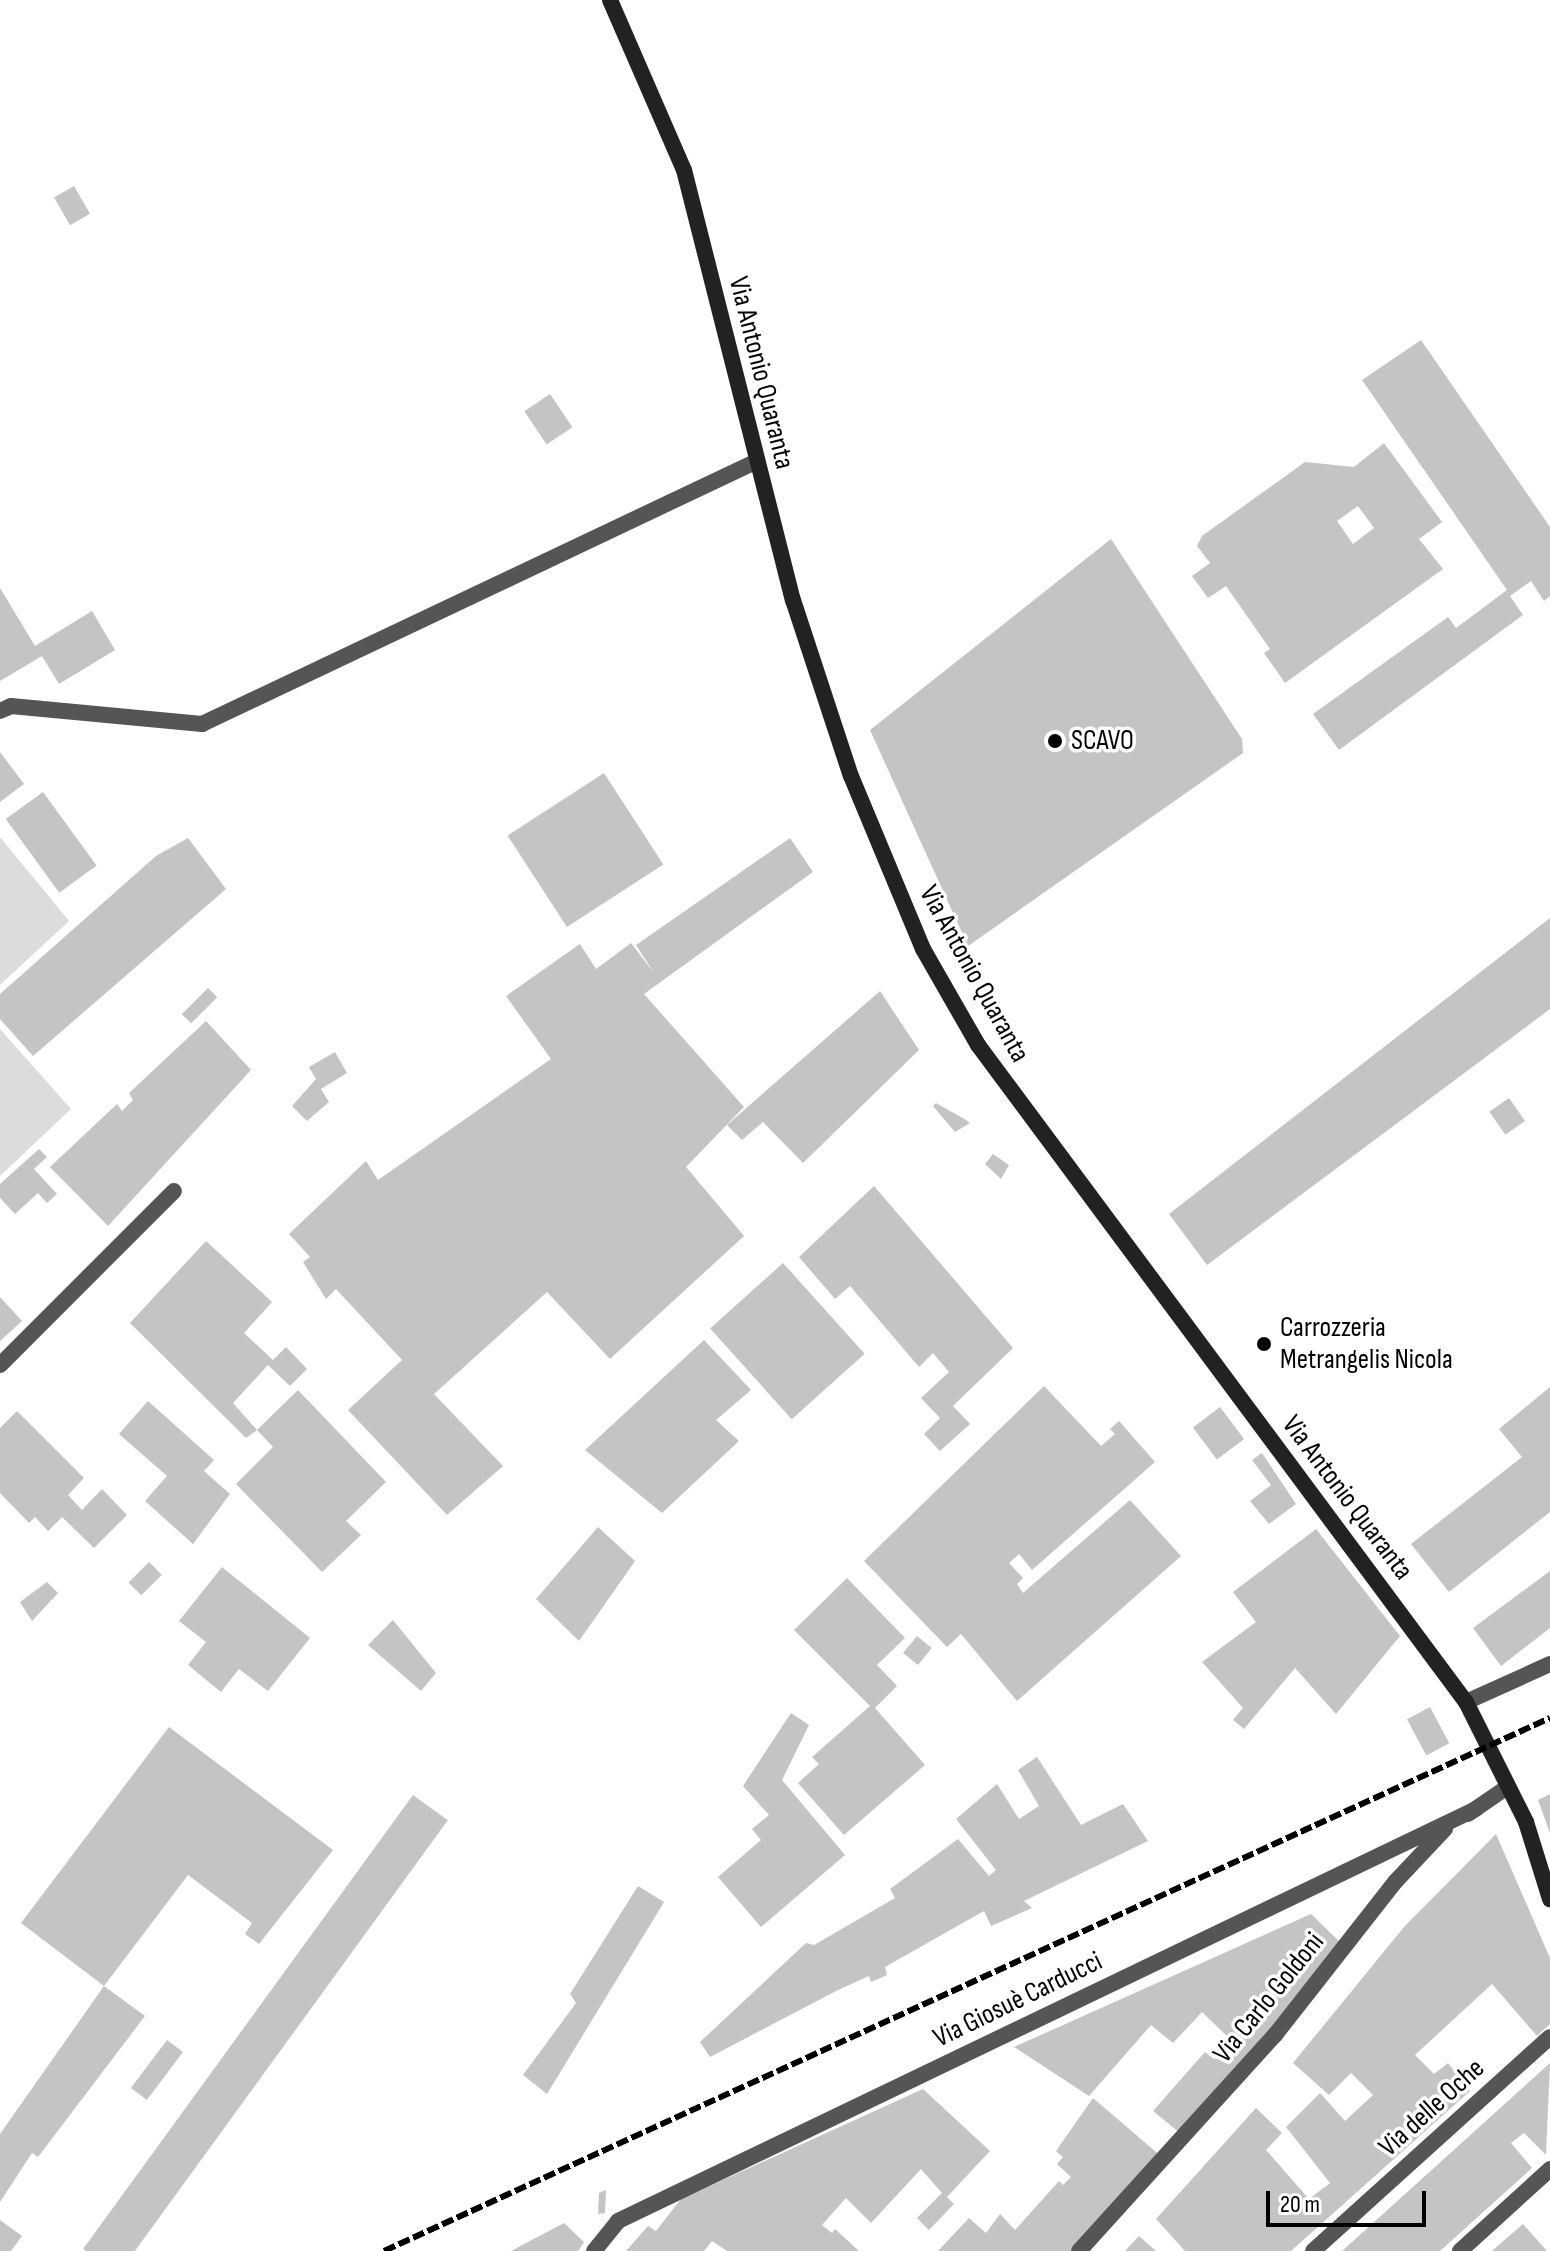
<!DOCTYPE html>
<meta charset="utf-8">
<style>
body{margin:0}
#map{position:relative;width:1550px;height:2251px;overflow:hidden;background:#fff;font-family:"Sofia Sans Condensed",sans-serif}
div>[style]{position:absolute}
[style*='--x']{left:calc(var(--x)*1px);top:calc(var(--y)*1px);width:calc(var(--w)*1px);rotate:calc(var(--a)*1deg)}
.green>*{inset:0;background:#dcdcdc}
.building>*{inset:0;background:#c4c4c4;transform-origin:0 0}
.lane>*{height:16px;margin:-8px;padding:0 8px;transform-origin:8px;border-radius:8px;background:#555}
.street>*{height:16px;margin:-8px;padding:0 8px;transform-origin:8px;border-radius:8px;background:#555}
.secondary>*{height:16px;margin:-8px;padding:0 8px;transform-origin:8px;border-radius:8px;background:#222}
.rail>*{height:6px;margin-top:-3px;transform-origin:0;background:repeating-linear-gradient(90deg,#000 0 12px,transparent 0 16px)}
.dots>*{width:22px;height:22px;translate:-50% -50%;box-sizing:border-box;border:4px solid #fff;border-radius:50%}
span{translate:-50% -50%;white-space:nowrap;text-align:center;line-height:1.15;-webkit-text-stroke:7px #fff;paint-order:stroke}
.street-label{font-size:28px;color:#000}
.poi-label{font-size:28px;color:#000}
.left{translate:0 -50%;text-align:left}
.scale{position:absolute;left:1266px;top:2191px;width:160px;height:36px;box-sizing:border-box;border:4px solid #000;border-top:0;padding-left:10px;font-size:24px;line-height:28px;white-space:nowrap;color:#000;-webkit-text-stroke:6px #fff;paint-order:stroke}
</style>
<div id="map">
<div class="green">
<i style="clip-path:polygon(0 837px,69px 921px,0 985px)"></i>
<i style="clip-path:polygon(0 1029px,71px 1109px,0 1176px)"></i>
</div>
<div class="building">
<i style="left:74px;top:186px;width:32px;height:23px;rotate:60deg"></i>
<i style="clip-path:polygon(1421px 340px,1550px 527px,1550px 596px,1544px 601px,1531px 581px,1510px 596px,1523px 615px,1339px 750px,1313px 714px,1448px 617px,1456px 628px,1507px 590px,1362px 380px)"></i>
<i style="left:550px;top:394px;width:40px;height:31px;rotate:56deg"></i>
<i style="clip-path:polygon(evenodd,1384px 443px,1442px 522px,1419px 539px,1443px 569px,1285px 683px,1264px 653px,1270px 649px,1226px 586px,1208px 598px,1192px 576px,1210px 563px,1197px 546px,1202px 536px,1305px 462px,1354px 467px,1384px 443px,1358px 506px,1374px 528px,1353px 544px,1337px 521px,1358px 506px)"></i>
<i style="clip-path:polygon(1111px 539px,1242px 739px,1243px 753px,968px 946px,870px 730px)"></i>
<i style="clip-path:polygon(0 588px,35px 646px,92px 611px,115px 650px,59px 684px,42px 656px,0 681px)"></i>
<i style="clip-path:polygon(0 752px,24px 784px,0 802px)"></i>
<i style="left:604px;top:773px;width:109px;height:115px;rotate:57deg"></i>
<i style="left:43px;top:792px;width:91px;height:46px;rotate:54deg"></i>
<i style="clip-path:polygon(188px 838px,226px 889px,33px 1056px,0 1019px,0 994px,156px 856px)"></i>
<i style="clip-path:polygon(790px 838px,813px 872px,644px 994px,744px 1107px,686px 1167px,744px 1236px,610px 1359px,547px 1292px,434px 1394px,503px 1466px,447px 1515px,348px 1410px,402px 1360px,336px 1289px,326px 1299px,303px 1262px,310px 1257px,289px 1234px,366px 1161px,378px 1180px,551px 1059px,506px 996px,580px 944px,596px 969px,631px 943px,654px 973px,636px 945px)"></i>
<i style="clip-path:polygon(1550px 918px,1550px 1009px,1207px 1265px,1169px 1214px)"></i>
<i style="left:208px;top:988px;width:13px;height:37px;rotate:45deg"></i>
<i style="clip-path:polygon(880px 991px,919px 1050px,803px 1163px,763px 1122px,742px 1140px,727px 1125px)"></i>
<i style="clip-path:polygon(206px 1021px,251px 1070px,108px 1226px,50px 1167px,117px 1104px,122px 1111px,133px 1100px,129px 1093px)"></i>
<i style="clip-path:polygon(335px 1052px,347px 1073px,321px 1089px,329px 1102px,307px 1121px,292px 1106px,316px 1079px,309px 1067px)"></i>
<i style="left:1509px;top:1098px;width:28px;height:24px;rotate:55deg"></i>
<i style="clip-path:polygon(936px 1103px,966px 1120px,970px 1123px,955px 1132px,933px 1106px)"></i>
<i style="clip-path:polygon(39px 1149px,47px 1157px,34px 1169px,57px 1194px,47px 1203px,38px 1193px,15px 1214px,0 1198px,0 1184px)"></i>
<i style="clip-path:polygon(993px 1154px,1009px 1165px,1001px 1179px,985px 1164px)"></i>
<i style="clip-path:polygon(874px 1186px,1013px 1348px,953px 1406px,970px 1424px,940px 1451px,924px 1434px,940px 1418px,921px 1398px,949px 1372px,933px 1353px,919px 1367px,850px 1286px,835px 1299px,799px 1257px)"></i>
<i style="clip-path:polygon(206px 1241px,272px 1302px,244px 1333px,273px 1360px,286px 1347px,307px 1369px,290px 1386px,268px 1365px,233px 1403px,257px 1430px,246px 1438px,130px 1323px)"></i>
<i style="left:783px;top:1263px;width:122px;height:98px;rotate:48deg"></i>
<i style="clip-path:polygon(0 1297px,22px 1321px,0 1341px)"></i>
<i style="clip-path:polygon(704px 1340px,751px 1390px,716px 1420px,739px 1441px,662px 1513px,585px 1450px)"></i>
<i style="clip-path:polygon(1044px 1386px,1101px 1446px,1115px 1434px,1110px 1429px,1119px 1421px,1155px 1462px,1032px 1570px,1019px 1554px,1009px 1563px,1023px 1578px,1017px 1584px,1023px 1593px,1130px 1500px,1181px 1556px,1017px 1701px,961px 1634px,947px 1647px,864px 1561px)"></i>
<i style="clip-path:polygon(1550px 1387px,1550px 1512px,1449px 1592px,1411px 1544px,1522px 1457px,1499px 1429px)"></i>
<i style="clip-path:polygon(298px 1390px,386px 1482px,346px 1521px,361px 1535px,322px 1572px,236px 1484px,273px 1447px,257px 1430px)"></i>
<i style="clip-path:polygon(148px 1401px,214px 1460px,204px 1471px,230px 1494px,193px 1544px,145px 1501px,167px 1476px,119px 1434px)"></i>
<i style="left:1220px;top:1407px;width:40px;height:34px;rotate:53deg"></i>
<i style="clip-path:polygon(17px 1411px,84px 1478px,68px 1495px,82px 1510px,102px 1489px,127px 1515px,94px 1548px,62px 1517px,48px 1531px,35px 1517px,29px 1523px,0 1493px,0 1428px)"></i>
<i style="clip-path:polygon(1262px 1453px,1296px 1504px,1269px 1524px,1250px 1501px,1271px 1485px,1252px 1460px)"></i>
<i style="clip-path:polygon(598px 1527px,635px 1561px,579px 1641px,536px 1599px)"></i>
<i style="clip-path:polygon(1316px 1529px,1400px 1636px,1336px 1714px,1295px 1668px,1244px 1729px,1233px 1720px,1243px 1708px,1202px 1662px,1256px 1622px,1233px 1592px)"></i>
<i style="left:149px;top:1562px;width:18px;height:29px;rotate:45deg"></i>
<i style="clip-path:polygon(222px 1567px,310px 1638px,268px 1691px,239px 1669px,221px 1692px,188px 1665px,206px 1642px,179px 1621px)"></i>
<i style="clip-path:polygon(1550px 1571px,1550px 1628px,1501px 1666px,1473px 1628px)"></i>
<i style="clip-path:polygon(847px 1578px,905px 1638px,877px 1665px,897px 1686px,875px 1708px,925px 1765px,844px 1835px,798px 1783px,819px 1764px,812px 1757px,870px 1706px,794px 1630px)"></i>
<i style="clip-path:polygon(47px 1582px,58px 1593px,32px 1621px,20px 1602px)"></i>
<i style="clip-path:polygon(393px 1620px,436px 1673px,421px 1691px,368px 1645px)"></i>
<i style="left:917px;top:1636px;width:19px;height:22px;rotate:39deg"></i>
<i style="left:1430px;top:1707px;width:41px;height:26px;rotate:62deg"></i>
<i style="clip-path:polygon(791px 1713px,809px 1725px,782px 1780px,845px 1855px,761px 1927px,718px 1877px,761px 1840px,752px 1829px,769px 1815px,743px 1786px)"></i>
<i style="clip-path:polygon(169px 1727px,333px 1850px,259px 1944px,245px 1934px,252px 1923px,188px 1875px,104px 1986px,145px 2016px,38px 2157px,32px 2153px,0 2202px,0 2134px,104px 1986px,21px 1923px)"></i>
<i style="clip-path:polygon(1037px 1757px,1081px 1825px,1123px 1804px,1148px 1841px,1024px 1901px,1032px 1908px,991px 1926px,984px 1911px,885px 1967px,887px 1975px,871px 1982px,869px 1976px,836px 1991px,710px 2057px,700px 2042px,806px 1943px,814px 1945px,895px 1898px,890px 1889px,958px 1839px,989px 1876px,996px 1870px,956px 1819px,997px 1784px,1019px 1819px,1039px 1806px,1018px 1770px)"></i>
<i style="clip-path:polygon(1550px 1794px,1550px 1833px,1538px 1800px)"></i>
<i style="left:413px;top:1795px;width:43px;height:561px;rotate:36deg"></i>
<i style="clip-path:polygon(1496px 1834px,1550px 1958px,1550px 2024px,1537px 2036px,1492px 1984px,1415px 2055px,1434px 2074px,1448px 2063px,1470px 2091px,1291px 2251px,1185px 2251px,1156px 2219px,1256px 2108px,1282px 2133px,1266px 2150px,1309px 2199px,1330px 2183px,1286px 2127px,1320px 2093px,1345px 2121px,1373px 2095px,1351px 2073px,1329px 2095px,1293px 2063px,1404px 1927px)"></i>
<i style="clip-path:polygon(638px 1886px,664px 1902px,547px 2094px,523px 2075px,576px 2003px,570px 1994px)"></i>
<i style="clip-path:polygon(1311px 1914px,1344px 1946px,1180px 2133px,1153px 2111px,1205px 2052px,1214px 2059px,1232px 2041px,1202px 2012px,1173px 2043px,1151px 2025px,1089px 2096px,1014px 2047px)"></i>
<i style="left:167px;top:2040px;width:20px;height:60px;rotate:37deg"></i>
<i style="clip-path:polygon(1550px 2063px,1546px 2155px,1524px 2133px,1511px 2143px,1532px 2168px,1440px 2251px,1342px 2251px)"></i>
<i style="clip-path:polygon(923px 2089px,990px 2151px,947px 2197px,954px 2204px,929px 2230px,917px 2218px,942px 2193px,921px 2169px,871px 2223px,846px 2198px,822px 2225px,832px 2233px,835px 2229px,859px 2251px,727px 2251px,712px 2241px,704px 2251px,626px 2251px,648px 2226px,656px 2231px,681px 2199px)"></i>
<i style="clip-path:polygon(1093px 2098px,1163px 2158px,1078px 2251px,938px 2251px,969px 2218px,986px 2233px,1000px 2214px,1015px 2230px,1059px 2181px,1063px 2185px,1071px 2177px,1057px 2164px,1063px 2157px,1056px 2151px)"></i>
<i style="clip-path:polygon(606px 2190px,605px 2213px,598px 2214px,599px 2193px)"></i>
<i style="clip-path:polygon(0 2220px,22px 2236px,11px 2251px,0 2251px)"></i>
<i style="clip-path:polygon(564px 2223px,584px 2242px,578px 2251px,511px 2251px)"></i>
<i style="clip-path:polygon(1523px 2224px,1547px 2251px,1492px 2251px,1502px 2242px)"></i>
<i style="clip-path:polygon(1139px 2236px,1156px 2251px,1125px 2251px)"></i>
</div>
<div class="lane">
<i style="--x:0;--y:711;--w:12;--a:-24"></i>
<i style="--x:11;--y:706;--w:192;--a:5.4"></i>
<i style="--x:202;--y:724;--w:612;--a:-25.35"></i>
</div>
<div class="street">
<i style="--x:0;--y:1365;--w:246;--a:-45"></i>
<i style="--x:1466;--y:1702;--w:92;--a:-24.3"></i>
<i style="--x:1468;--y:1814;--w:46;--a:-34.4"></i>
<i style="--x:594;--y:2251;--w:38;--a:-51"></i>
<i style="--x:618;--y:2221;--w:952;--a:-25.65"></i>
<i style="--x:1079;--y:2251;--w:292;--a:-47.8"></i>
<i style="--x:1275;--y:2035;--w:194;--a:-51.9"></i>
<i style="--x:1395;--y:1882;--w:73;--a:-46.7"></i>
<i style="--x:1313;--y:2251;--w:319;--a:-42.1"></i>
<i style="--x:1460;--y:2251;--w:122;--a:-42.3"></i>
</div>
<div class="secondary">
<i style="--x:610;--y:0;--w:185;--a:66.5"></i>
<i style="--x:684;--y:170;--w:444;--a:75.8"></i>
<i style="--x:793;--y:600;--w:185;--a:71.8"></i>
<i style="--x:851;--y:776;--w:187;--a:67.4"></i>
<i style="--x:923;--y:949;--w:111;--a:60.2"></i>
<i style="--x:978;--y:1045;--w:818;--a:53.4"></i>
<i style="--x:1466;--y:1702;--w:134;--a:63.4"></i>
<i style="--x:1526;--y:1822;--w:81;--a:72.7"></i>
</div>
<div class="rail">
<i style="--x:384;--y:2251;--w:1282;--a:-24.57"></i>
</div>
<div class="dots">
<i style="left:1055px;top:741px;background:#000"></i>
<i style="left:1264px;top:1344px;background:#000"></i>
</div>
<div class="street-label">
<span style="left:761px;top:373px;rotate:76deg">Via Antonio Quaranta</span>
<span style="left:974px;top:974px;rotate:61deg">Via Antonio Quaranta</span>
<span style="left:1347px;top:1498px;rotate:53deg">Via Antonio Quaranta</span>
<span style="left:1269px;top:1998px;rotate:-51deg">Via Carlo Goldoni</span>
<span style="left:1018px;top:2000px;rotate:-26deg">Via Giosuè Carducci</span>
<span style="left:1432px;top:2108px;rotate:-42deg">Via delle Oche</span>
</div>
<div class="poi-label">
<span class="left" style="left:1071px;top:741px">SCAVO</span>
<span class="left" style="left:1280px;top:1344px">Carrozzeria<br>Metrangelis Nicola</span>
</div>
<div class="scale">20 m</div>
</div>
